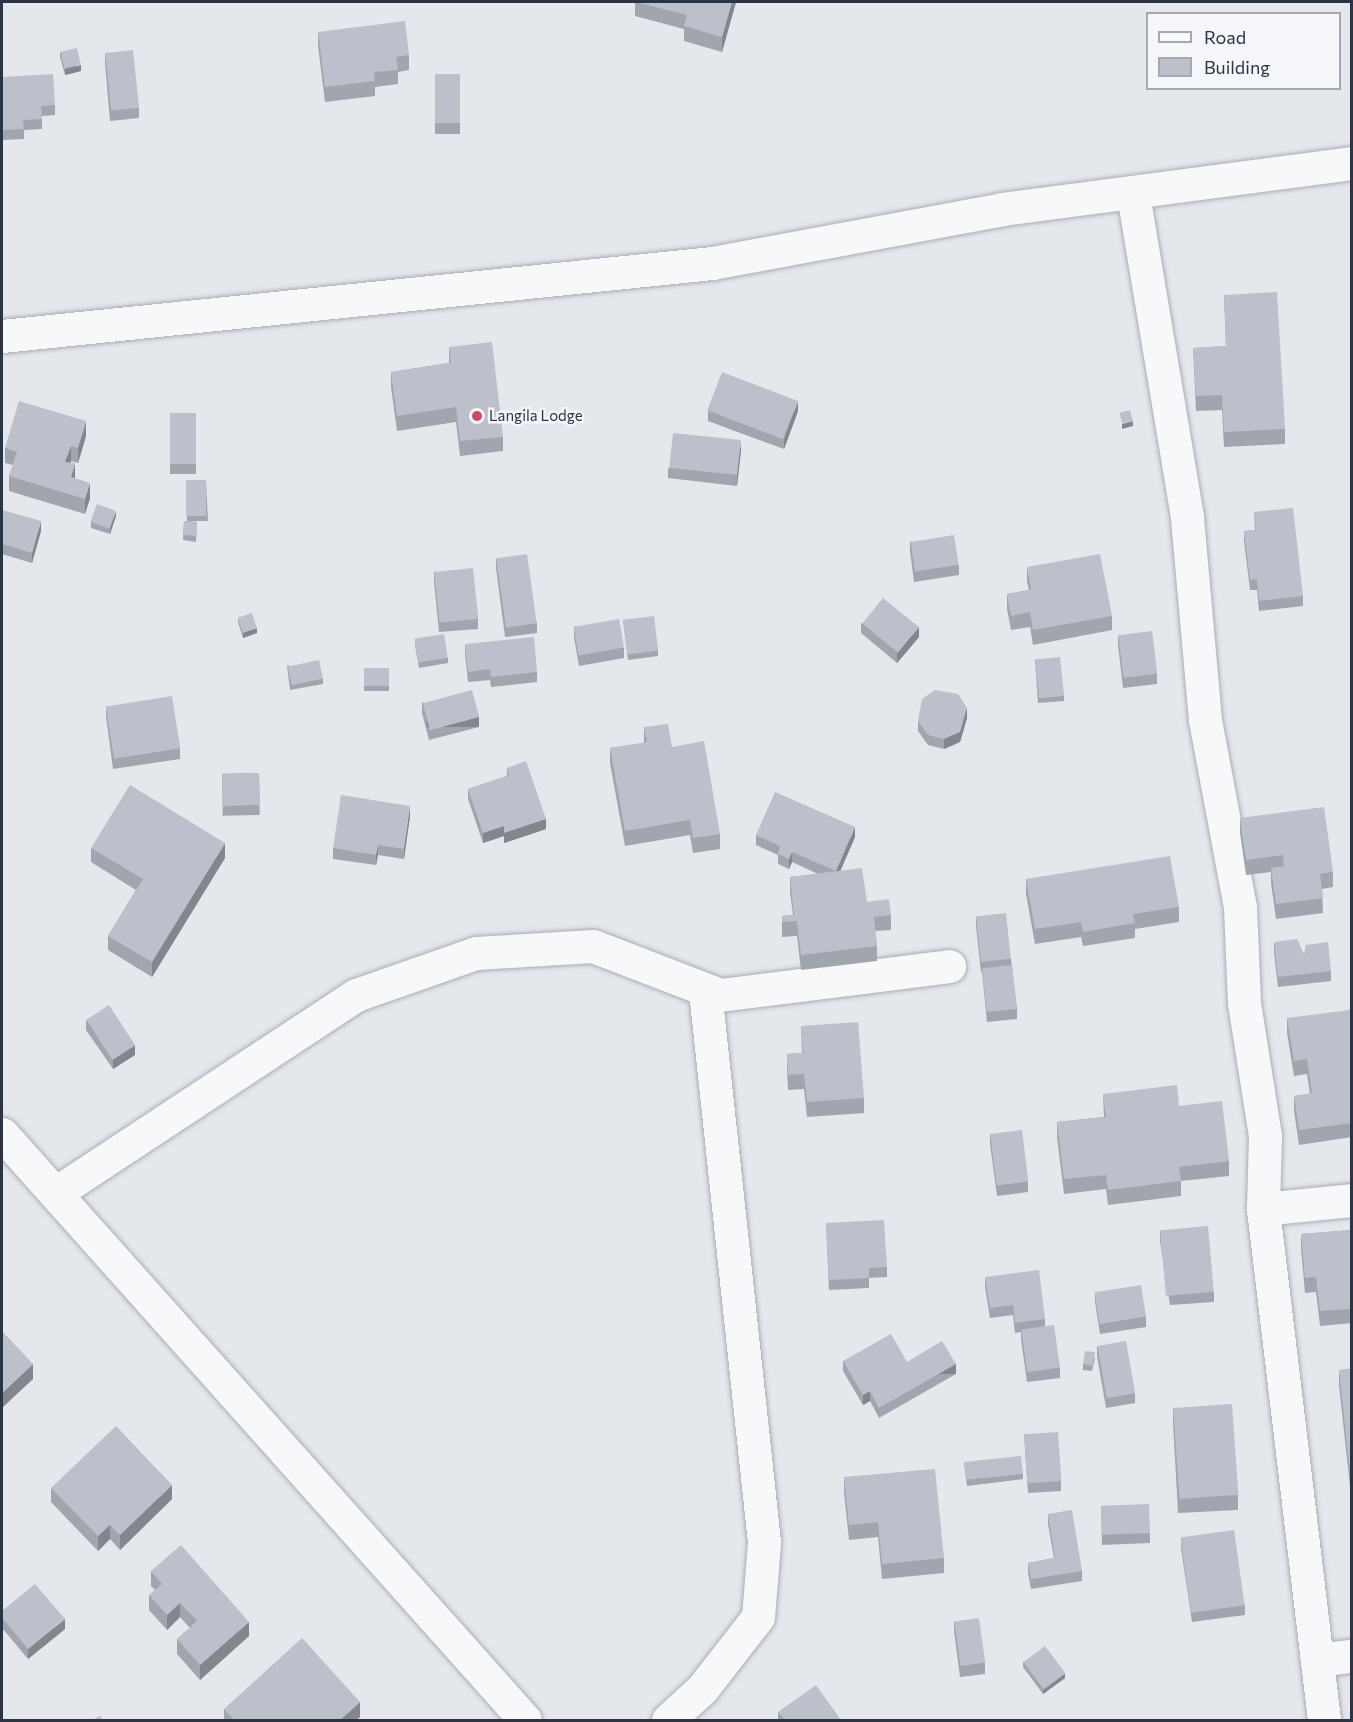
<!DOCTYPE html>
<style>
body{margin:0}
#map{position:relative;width:1353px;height:1722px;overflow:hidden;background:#e4e7ec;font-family:Commissioner,sans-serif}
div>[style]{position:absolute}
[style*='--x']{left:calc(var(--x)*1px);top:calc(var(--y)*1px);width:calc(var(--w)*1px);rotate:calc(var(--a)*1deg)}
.roads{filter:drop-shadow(0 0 2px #a9aeb7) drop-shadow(0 0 2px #a9aeb7)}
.minor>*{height:33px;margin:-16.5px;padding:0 16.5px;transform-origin:16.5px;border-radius:16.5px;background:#f7f8fa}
.tertiary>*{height:33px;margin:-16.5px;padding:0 16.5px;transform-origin:16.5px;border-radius:16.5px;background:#f7f8fa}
.wall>*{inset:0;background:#a1a5ae;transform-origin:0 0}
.shaded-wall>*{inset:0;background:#83868d;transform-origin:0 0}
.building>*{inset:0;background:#bbc0ca;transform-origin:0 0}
.dots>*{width:16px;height:16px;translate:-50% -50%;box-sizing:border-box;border:3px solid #f4f6f9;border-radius:50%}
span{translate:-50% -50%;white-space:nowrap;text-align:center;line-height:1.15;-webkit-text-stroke:5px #f4f6f9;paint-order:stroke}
.poi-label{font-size:15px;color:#2b3445}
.left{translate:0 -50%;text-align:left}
.frame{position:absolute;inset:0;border:3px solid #2b3445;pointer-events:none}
.legend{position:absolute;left:1146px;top:12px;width:195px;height:78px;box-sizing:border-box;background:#f4f6f9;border:2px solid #a4a8b1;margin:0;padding:8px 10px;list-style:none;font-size:18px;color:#2b3445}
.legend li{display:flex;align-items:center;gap:12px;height:30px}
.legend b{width:30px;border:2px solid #a4a8b1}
</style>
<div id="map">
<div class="roads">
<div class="minor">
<i style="--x:1133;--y:194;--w:328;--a:80.5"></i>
<i style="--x:1187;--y:518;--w:203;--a:84.9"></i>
<i style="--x:1205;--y:720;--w:190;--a:79.4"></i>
<i style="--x:1240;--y:907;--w:96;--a:87.6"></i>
<i style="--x:1244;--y:1003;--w:135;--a:81"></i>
<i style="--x:1265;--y:1136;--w:73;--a:91.6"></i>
<i style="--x:1263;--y:1209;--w:515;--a:83.19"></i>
<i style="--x:2;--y:336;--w:714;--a:-5.87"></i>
<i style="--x:712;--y:263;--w:295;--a:-10.5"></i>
<i style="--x:1002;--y:209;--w:353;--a:-7.5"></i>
<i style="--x:57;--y:1192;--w:358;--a:-33.4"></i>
<i style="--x:356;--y:995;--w:127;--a:-19.3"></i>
<i style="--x:476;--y:953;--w:117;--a:-3.4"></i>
<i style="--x:593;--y:946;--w:136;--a:21.1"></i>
<i style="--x:720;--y:995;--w:231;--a:-7.2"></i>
<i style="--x:1263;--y:1209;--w:89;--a:-5.8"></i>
<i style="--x:1317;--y:1660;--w:35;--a:-7"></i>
<i style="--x:668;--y:1720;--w:46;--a:-42.4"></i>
<i style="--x:702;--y:1689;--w:91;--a:-52.1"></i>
<i style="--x:758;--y:1617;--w:75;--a:-85.4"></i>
<i style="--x:764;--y:1542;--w:554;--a:-96.11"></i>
</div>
<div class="tertiary">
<i style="--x:2;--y:1134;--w:785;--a:48.25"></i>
</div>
</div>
<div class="wall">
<i style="clip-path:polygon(635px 2px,736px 2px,722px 52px,684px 41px,684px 29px,635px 16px)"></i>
<i style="clip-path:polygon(318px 32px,409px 55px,409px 70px,398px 72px,398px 84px,375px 87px,375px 96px,325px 102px,318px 46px)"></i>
<i style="clip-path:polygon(60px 52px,81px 71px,65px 75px,60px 57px)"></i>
<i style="clip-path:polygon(105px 53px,139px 108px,139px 118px,110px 121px,105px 63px)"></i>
<i style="left:435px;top:74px;width:25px;height:60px"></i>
<i style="clip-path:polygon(2px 77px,55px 105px,55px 115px,42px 116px,42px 129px,24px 130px,24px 139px,2px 140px)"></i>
<i style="clip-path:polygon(1224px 295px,1285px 429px,1285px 444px,1224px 447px,1222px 410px,1196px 411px,1193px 348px,1226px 346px)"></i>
<i style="clip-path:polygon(449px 347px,503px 437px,503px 451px,460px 456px,456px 422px,397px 431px,391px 387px,391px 372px,449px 363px)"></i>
<i style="clip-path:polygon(708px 411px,798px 411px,784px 449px,708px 421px)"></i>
<i style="left:170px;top:413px;width:26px;height:61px"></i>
<i style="clip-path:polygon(86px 436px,78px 463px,71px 461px,70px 463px,75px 479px,90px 498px,85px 514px,9px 491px,9px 476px,13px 465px,5px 463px,5px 448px)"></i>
<i style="clip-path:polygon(741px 450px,737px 486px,668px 478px,668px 468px)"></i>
<i style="clip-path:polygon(186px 480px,206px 480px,208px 521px,190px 521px,197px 522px,196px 542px,183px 540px,184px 521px,187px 521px)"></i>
<i style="clip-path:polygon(2px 510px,41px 531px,32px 563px,2px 554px)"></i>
<i style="clip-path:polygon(1254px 512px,1303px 596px,1303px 606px,1259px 611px,1257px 590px,1250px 590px,1244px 541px,1244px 531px,1255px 530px)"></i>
<i style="clip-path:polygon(116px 516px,110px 534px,91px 528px,91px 522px)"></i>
<i style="clip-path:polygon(910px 541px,959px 565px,959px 575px,914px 582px,910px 551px)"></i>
<i style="clip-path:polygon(496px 558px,537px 623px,537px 633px,505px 637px,496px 568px)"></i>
<i style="clip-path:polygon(1027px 567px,1112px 616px,1112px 630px,1033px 645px,1030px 627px,1011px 630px,1007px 609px,1007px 594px,1029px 590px,1027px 582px)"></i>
<i style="clip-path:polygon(434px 571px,478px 619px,478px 629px,439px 632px,434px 582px)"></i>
<i style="clip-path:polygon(238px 617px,257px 633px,243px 638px,238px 622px)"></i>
<i style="clip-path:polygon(623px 620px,658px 651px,658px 656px,628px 660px)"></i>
<i style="clip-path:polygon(861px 623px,919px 637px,897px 663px,861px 633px)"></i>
<i style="clip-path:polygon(574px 626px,624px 648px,624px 658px,579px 666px,574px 637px)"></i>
<i style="clip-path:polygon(1118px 635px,1157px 674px,1157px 684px,1123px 688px,1118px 645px)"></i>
<i style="clip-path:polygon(415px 640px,448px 658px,448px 663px,419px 668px,415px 645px)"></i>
<i style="clip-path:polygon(465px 644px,537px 672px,537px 682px,491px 687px,490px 680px,468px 682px,465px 654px)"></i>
<i style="clip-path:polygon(1035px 659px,1064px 696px,1064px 701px,1038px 703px)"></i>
<i style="clip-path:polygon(287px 665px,323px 679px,323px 684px,290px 690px)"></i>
<i style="left:364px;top:668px;width:25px;height:23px"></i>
<i style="clip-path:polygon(422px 702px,479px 727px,429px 740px,422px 713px)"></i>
<i style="clip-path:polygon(106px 706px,180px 748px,180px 759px,113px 769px,106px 716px)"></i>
<i style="clip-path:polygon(967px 718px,960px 742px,944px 749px,928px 745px,918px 731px,918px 721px)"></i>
<i style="clip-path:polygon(644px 727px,672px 747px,720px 834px,720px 849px,693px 853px,690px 835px,625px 846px,610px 763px,610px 748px,644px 743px)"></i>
<i style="clip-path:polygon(507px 768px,546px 829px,504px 843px,504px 836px,483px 843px,468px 799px,468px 789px,507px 776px)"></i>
<i style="left:259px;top:773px;width:42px;height:37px;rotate:89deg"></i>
<i style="clip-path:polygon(410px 816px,404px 859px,378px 855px,376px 865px,333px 859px,333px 848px)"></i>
<i style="clip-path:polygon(1240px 818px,1333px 872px,1333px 887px,1322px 889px,1323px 913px,1276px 919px,1271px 883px,1271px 872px,1246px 875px,1240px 833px)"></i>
<i style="clip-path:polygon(756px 835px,855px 837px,840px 871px,867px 902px,891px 915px,891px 930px,875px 931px,877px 946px,877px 961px,801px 970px,797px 936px,782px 937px,782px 916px,793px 915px,790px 892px,790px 877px,818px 874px,792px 862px,789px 869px,778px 864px,778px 855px,756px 845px)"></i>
<i style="clip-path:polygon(91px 848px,225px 858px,152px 977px,108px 950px,108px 936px,136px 890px,91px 862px)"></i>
<i style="clip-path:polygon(1026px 879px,1179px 907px,1179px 922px,1135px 929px,1135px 938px,1083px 946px,1081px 937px,1035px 944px,1026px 894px)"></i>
<i style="clip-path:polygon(976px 916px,1011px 959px,1017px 1009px,1017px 1019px,987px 1022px,982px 972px,981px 972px,976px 926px)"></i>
<i style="clip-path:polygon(1274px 942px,1304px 954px,1331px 971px,1331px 981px,1278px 987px,1274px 952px)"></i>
<i style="clip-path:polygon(1352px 1017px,1352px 1137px,1299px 1145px,1294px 1111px,1294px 1096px,1310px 1094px,1307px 1074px,1294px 1076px,1287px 1033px,1287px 1018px)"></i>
<i style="clip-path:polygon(86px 1020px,135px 1055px,113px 1069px,86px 1030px)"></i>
<i style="clip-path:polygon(801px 1026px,864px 1098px,864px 1113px,807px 1117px,804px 1089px,788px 1090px,787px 1069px,787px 1054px,802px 1053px)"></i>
<i style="clip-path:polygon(1103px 1094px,1179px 1106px,1229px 1161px,1229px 1176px,1181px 1181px,1181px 1196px,1108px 1205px,1106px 1189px,1064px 1194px,1057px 1137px,1057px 1122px,1104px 1117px)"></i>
<i style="clip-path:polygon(990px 1134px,1028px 1182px,1028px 1192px,997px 1196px,990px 1144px)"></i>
<i style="clip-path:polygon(826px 1223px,887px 1267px,887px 1277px,869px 1278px,869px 1288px,829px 1290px)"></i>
<i style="clip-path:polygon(1352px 1230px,1352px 1323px,1320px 1326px,1316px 1292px,1305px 1293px,1301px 1249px,1301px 1234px)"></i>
<i style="clip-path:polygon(1160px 1231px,1214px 1292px,1214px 1302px,1170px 1305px,1160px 1241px)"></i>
<i style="clip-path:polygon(985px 1277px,1045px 1319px,1045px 1326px,1060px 1368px,1060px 1378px,1027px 1382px,1021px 1339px,1021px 1332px,1015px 1333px,1013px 1315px,990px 1318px,985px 1287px)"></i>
<i style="clip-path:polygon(1095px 1292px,1146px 1317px,1146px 1327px,1100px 1334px,1095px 1302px)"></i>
<i style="clip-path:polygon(1097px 1346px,1135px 1393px,1135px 1403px,1106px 1408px,1097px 1356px)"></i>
<i style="clip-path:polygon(1095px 1357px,1092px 1371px,1083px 1370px,1083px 1364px)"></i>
<i style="clip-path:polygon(843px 1361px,907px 1362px,956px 1374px,879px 1418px,870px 1401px,863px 1405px,843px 1371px)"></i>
<i style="clip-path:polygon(1352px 1369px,1352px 1505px,1339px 1385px,1339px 1370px)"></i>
<i style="clip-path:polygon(1173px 1407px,1238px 1495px,1238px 1510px,1178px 1513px,1173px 1422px)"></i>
<i style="clip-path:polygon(1024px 1434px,1061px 1481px,1061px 1491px,1028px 1493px)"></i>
<i style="clip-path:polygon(964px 1463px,1023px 1474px,1023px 1479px,967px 1486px)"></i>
<i style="clip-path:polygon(844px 1477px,944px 1558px,944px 1573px,882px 1579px,878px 1537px,849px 1540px,844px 1492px)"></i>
<i style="clip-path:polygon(51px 1488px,172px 1499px,120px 1550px,110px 1539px,98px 1551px,51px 1502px)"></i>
<i style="clip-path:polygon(1101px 1506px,1150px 1533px,1150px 1543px,1102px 1545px)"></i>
<i style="clip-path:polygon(1048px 1514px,1082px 1571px,1082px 1581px,1031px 1589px,1028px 1573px,1028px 1563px,1054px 1558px,1048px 1524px)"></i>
<i style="clip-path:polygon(1181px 1538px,1245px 1605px,1245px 1615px,1192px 1622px,1181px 1548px)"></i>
<i style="clip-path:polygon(151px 1571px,249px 1636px,200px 1680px,177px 1654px,177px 1639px,190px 1628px,180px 1617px,167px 1630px,149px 1610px,149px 1595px,155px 1590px,151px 1586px)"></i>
<i style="clip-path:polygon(2px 1611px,65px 1629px,28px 1659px,2px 1628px)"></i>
<i style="clip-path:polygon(954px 1621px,985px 1663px,985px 1674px,960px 1677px,954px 1631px)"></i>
<i style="clip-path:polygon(1023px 1662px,1065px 1678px,1043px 1694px,1023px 1667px)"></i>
<i style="clip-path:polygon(224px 1709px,360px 1717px,356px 1720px,224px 1720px)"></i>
<i style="clip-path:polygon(778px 1712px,841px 1720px,778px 1720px)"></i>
</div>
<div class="shaded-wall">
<i style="clip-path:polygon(732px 2px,736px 2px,722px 52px,722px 37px)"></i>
<i style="clip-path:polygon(81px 65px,81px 71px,65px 75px,65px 69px)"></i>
<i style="clip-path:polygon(798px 401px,798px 411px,784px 449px,784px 439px)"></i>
<i style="clip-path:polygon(86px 421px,86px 436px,78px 463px,78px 448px)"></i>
<i style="clip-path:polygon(1133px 421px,1133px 426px,1122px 429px,1122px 424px)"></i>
<i style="clip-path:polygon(741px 440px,741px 450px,737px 486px,737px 476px)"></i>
<i style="clip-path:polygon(71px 446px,71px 461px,65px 477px,65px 462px)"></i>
<i style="clip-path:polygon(75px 463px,75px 478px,71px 492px,71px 477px)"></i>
<i style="clip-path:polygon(90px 483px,90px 498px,85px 514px,85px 499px)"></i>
<i style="clip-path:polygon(116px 511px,116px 516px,110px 534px,110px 529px)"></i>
<i style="clip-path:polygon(41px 521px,41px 531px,32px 563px,32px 553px)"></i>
<i style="clip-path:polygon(919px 627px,919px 637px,897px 663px,897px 653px)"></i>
<i style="clip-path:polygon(257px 628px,257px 633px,243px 638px,243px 633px)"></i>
<i style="clip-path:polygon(967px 708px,967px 718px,960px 742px,944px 749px,944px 739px)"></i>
<i style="left:479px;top:717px;width:10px;height:52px;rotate:90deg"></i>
<i style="clip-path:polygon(410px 806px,410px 816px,404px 859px,404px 849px)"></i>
<i style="clip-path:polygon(546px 819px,546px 829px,504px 843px,504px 836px,483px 843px,483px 833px,504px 826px)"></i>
<i style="clip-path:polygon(855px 827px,855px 837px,836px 881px,836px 871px)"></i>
<i style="clip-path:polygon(225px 843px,225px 858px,152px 977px,152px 962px)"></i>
<i style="clip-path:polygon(378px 845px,378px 855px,376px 865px,376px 855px)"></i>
<i style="clip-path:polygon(792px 852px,792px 862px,789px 869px,789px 859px)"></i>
<i style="clip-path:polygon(135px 1045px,135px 1055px,113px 1069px,113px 1059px)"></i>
<i style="clip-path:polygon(33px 1364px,33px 1379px,2px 1408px,2px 1393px)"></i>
<i style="left:956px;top:1364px;width:10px;height:89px;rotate:90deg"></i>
<i style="clip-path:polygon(870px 1391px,870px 1401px,863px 1405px,863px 1395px)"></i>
<i style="clip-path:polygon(172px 1485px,172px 1499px,120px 1550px,120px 1535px)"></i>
<i style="clip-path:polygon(110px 1525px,110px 1539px,98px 1551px,98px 1536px)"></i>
<i style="clip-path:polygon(180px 1603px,180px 1617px,167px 1630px,167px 1615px)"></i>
<i style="clip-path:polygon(65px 1619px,65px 1629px,28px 1659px,28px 1649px)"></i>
<i style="clip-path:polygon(249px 1622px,249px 1636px,200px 1680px,200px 1665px)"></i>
<i style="clip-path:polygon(1065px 1673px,1065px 1678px,1043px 1694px,1043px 1689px)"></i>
<i style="clip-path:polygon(360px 1702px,360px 1717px,356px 1720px,340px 1720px)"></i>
</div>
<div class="building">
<i style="clip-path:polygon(636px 2px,732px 2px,722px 37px,684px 26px,687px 15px)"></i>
<i style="clip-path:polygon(405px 21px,409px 55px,396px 57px,398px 70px,374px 72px,375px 81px,325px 87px,318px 32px)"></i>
<i style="left:77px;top:48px;width:17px;height:17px;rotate:77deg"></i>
<i style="left:133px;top:50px;width:58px;height:28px;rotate:84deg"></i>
<i style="clip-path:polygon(53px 74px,55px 105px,41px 106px,42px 119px,23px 120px,24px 129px,2px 130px,2px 77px)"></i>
<i style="left:435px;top:74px;width:25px;height:49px"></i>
<i style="clip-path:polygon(1277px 292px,1285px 429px,1224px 432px,1222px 395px,1196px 396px,1193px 348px,1226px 346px,1224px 295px)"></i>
<i style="clip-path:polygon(492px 342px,503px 437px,460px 441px,456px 407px,397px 416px,391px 372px,451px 363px,449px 347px)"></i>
<i style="left:722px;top:372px;width:81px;height:41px;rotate:21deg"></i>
<i style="clip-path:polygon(19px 401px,86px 421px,78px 448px,71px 446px,65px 462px,75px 463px,71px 477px,90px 483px,85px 499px,9px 476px,17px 452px,5px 448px)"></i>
<i style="left:1130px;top:410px;width:11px;height:11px;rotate:75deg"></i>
<i style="left:170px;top:413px;width:26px;height:51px"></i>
<i style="left:673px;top:433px;width:68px;height:35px;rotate:6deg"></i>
<i style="left:186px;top:480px;width:20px;height:36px"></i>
<i style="left:97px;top:504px;width:20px;height:19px;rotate:20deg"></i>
<i style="clip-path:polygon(1293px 508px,1303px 596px,1259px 601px,1257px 579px,1250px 580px,1244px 531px,1256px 530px,1254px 512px)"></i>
<i style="clip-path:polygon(2px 510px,41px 521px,32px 553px,2px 544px)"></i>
<i style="left:184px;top:521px;width:13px;height:14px;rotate:4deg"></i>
<i style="left:954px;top:535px;width:30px;height:44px;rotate:81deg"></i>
<i style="left:527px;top:554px;width:70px;height:31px;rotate:82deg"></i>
<i style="clip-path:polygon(1100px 554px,1112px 616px,1033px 630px,1030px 612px,1011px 616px,1007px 594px,1031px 590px,1027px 567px)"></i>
<i style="left:473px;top:568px;width:51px;height:39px;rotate:84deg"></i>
<i style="left:883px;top:598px;width:46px;height:33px;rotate:39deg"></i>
<i style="left:252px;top:613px;width:16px;height:15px;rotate:72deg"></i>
<i style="left:654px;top:616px;width:35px;height:31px;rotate:83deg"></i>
<i style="left:619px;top:619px;width:29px;height:46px;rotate:80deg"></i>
<i style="left:1152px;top:631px;width:43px;height:34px;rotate:83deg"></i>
<i style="left:444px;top:634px;width:24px;height:30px;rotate:81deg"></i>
<i style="clip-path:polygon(534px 637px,537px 672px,491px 677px,490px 669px,468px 672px,465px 644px)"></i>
<i style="left:1060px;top:657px;width:39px;height:25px;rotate:84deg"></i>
<i style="left:319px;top:660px;width:19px;height:32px;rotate:78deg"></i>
<i style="left:364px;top:668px;width:25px;height:18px"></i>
<i style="left:472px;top:690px;width:28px;height:51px;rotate:75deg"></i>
<i style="clip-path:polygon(935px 690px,958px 694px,967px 708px,960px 732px,944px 739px,928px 735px,918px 721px,922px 699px)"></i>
<i style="left:172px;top:696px;width:53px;height:67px;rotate:81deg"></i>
<i style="clip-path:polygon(668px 724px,672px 747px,704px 741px,720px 834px,693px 838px,690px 820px,625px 831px,610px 748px,647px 742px,644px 727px)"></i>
<i style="clip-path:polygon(526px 761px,546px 819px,504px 833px,504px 826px,483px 833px,468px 789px,509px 775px,507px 768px)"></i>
<i style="left:259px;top:773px;width:32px;height:37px;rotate:88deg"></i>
<i style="clip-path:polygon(130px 785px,225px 843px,152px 962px,108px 936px,143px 879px,91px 848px)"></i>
<i style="clip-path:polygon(775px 792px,855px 827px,836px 871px,792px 852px,789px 859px,778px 854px,780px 846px,756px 835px)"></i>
<i style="clip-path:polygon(341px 795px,410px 806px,404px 849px,378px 845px,376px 855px,333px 848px)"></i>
<i style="clip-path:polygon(1324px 807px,1333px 872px,1320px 874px,1323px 898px,1276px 904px,1271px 868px,1284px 866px,1283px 855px,1246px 860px,1240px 818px)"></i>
<i style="clip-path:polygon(1170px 856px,1179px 907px,1133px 914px,1135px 923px,1083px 932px,1081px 922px,1035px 929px,1026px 879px)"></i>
<i style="clip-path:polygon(862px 868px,867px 902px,889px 899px,891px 915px,874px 917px,877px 946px,801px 955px,797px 921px,782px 922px,782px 916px,794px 915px,790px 877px)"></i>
<i style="left:1006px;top:913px;width:46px;height:30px;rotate:84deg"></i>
<i style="clip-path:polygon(1297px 939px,1304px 954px,1306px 945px,1328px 942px,1331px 971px,1278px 977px,1274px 942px)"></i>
<i style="left:1012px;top:965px;width:44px;height:30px;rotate:84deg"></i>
<i style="left:109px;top:1005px;width:48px;height:27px;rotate:57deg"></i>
<i style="clip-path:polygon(1350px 1010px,1352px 1017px,1352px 1123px,1299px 1130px,1294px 1096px,1312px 1093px,1307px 1059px,1294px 1061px,1287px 1018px)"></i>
<i style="clip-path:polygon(858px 1022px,864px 1098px,807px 1102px,804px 1074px,788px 1075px,787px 1054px,803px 1053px,801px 1026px)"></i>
<i style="clip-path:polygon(1177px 1085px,1179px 1106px,1222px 1101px,1229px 1161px,1179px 1167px,1181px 1181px,1108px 1190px,1106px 1175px,1064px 1179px,1057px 1122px,1106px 1117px,1103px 1094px)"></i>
<i style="left:1022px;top:1130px;width:52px;height:32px;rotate:83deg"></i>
<i style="clip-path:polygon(884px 1220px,887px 1267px,869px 1268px,869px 1278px,829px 1280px,826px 1223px)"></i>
<i style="left:1208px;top:1226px;width:66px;height:48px;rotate:85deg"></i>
<i style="clip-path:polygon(1352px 1230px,1352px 1309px,1320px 1311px,1316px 1277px,1305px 1278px,1301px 1234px)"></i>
<i style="clip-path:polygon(1039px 1270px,1045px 1319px,1015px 1323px,1013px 1305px,990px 1308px,985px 1277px)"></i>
<i style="left:1141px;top:1285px;width:32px;height:47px;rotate:81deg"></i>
<i style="left:1054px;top:1325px;width:43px;height:33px;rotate:82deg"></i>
<i style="clip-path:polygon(2px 1331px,33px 1364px,2px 1393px)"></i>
<i style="clip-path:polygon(891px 1334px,907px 1362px,942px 1341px,956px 1364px,879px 1408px,870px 1391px,863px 1395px,843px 1361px)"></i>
<i style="left:1126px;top:1341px;width:53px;height:29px;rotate:80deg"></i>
<i style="clip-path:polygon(1085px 1351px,1095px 1352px,1092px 1366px,1083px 1364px)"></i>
<i style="clip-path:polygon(1352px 1369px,1352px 1490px,1339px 1370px)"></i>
<i style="left:1232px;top:1404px;width:91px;height:59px;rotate:86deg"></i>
<i style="clip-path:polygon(116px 1426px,172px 1485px,120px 1535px,110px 1525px,98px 1536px,51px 1488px)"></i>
<i style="left:1058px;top:1432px;width:49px;height:34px;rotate:86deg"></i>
<i style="left:1021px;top:1456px;width:18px;height:57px;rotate:84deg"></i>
<i style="clip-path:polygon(935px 1469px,944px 1558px,882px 1564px,878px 1522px,849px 1525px,844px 1477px)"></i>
<i style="left:1149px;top:1504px;width:29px;height:48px;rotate:88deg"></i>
<i style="clip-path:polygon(1072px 1510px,1082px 1571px,1031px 1579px,1028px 1563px,1055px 1558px,1048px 1514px)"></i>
<i style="left:1234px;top:1530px;width:76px;height:54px;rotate:82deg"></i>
<i style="clip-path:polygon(181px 1545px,249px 1622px,200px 1665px,177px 1639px,197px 1621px,180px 1603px,167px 1615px,149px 1595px,162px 1584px,151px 1571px)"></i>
<i style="clip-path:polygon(35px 1584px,65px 1619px,28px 1649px,2px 1618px,2px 1611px)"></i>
<i style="left:979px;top:1618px;width:45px;height:25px;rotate:82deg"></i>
<i style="clip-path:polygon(302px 1638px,360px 1702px,340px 1720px,234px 1720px,224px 1709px)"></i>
<i style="left:1045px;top:1646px;width:34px;height:27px;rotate:53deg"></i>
<i style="clip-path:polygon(816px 1685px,841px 1720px,785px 1720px,778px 1712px)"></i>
<i style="clip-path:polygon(100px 1716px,103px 1720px,92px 1720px)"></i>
</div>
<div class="dots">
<i style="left:477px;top:416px;background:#d1495b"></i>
</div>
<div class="poi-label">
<span class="left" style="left:489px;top:416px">Langila Lodge</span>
</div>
<div class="frame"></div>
<ul class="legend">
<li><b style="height:8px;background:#f7f8fa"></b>Road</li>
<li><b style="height:16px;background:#bbc0ca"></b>Building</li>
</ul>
</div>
